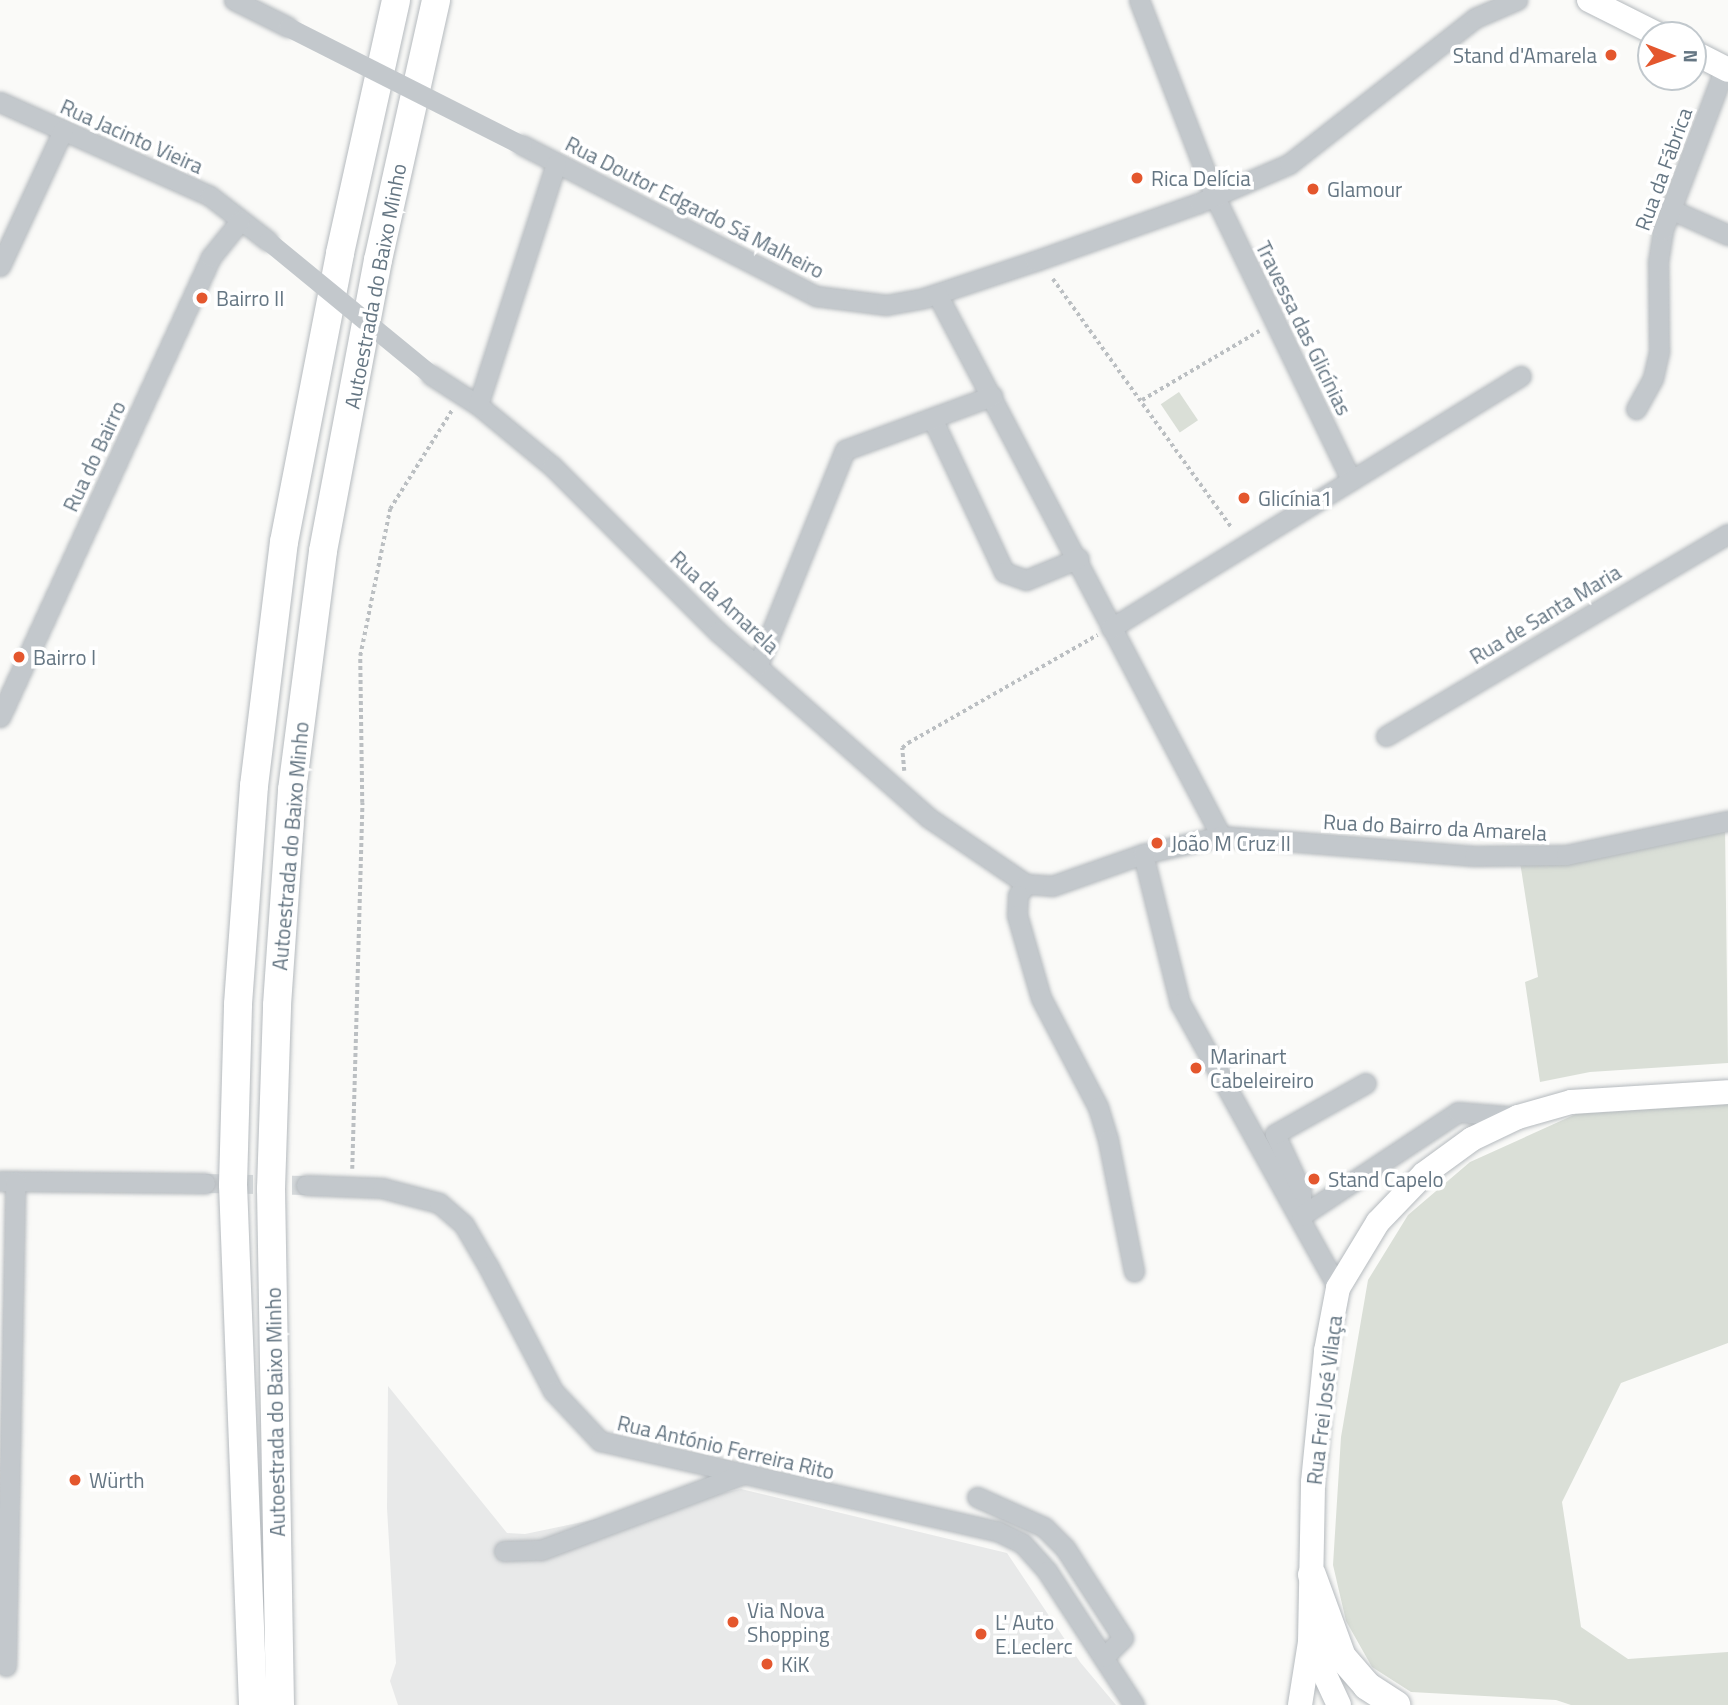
<!DOCTYPE html>
<meta charset="utf-8">
<style>
body{margin:0}
#map{position:relative;width:1728px;height:1705px;overflow:hidden;background:#fafaf8;font-family:"Titillium Web",sans-serif}
div>[style]{position:absolute}
[style*='--x']{left:calc(var(--x)*1px);top:calc(var(--y)*1px);width:calc(var(--w)*1px);rotate:calc(var(--a)*1deg)}
.built>*{inset:0;background:#e8e9e9}
.green>*{inset:0;background:#dadfd7;transform-origin:0 0}
.minor-tunnel>*{height:19px;margin-top:-9.5px;transform-origin:0;background:repeating-linear-gradient(90deg,#d5d9db 0 19px,transparent 0 29px)}
.path>*{height:3.5px;margin-top:-1.75px;transform-origin:0;background:repeating-linear-gradient(90deg,#bbbfc2 0 3.5px,transparent 0 7px)}
.roads{filter:drop-shadow(0 0 2px #b5babe) drop-shadow(0 0 2px #b5babe)}
.minor>*{height:19px;margin:-9.5px;padding:0 9.5px;transform-origin:9.5px;border-radius:9.5px;background:#c3c8cc}
.major>*{height:24px;margin:-12px;padding:0 12px;transform-origin:12px;border-radius:12px;background:#fff}
.highway>*{height:28px;margin:-14px;padding:0 14px;transform-origin:14px;border-radius:14px;background:#fff}
.minor-bridge>*{height:19px;margin:-9.5px;padding:0 9.5px;transform-origin:9.5px;border-radius:9.5px;background:#c3c8cc}
.dots>*{width:19px;height:19px;translate:-50% -50%;box-sizing:border-box;border:4px solid #fff;border-radius:50%}
span{translate:-50% -50%;white-space:nowrap;text-align:center;line-height:1.15;-webkit-text-stroke:7px #fff;paint-order:stroke}
.poi-label{font-size:21px;color:#657683}
.right{translate:-100% -50%;text-align:right}
.left{translate:0 -50%;text-align:left}
.street-label{font-size:21px;color:#657683}
.north{position:absolute;left:1637px;top:21px;width:70px;height:70px;box-sizing:border-box;background:#fff;border:2px solid #c1c8cd;border-radius:50%;rotate:91deg;font-size:19px;font-weight:700;line-height:28px;text-align:center;color:#657683}
.north::after{content:'';display:block;margin:auto;width:24px;height:32px;background:#e4572e;clip-path:polygon(50% 0,100% 100%,50% 72%,0 100%)}
</style>
<div id="map">
<div class="built">
<i style="clip-path:polygon(388px 1386px,507px 1533px,525px 1534px,741px 1489px,1007px 1553px,1080px 1662px,1116px 1705px,398px 1705px,390px 1681px,396px 1663px,387px 1508px)"></i>
</div>
<div class="green">
<i style="left:1179px;top:392px;width:34px;height:22px;rotate:56deg"></i>
<i style="clip-path:polygon(1725px 826px,1728px 1063px,1590px 1072px,1540px 1082px,1525px 982px,1538px 977px,1520px 862px)"></i>
<i style="clip-path:polygon(1728px 1104px,1728px 1343px,1621px 1383px,1562px 1502px,1581px 1627px,1628px 1659px,1728px 1652px,1728px 1705px,1571px 1705px,1556px 1700px,1411px 1692px,1372px 1667px,1346px 1621px,1333px 1565px,1341px 1437px,1368px 1280px,1408px 1215px,1470px 1162px,1576px 1114px)"></i>
</div>
<div class="minor-tunnel">
<i style="--x:205;--y:1183;--w:101;--a:1.1"></i>
</div>
<div class="path">
<i style="--x:1053;--y:279;--w:305;--a:54.3"></i>
<i style="--x:1142;--y:400;--w:136;--a:-30.5"></i>
<i style="--x:904;--y:771;--w:23;--a:-95"></i>
<i style="--x:902;--y:748;--w:8;--a:-40"></i>
<i style="--x:908;--y:743;--w:218;--a:-29.7"></i>
<i style="--x:352;--y:1169;--w:366;--a:-88.4"></i>
<i style="--x:362;--y:803;--w:147;--a:-90.8"></i>
<i style="--x:360;--y:656;--w:150;--a:-78.5"></i>
<i style="--x:390;--y:509;--w:117;--a:-57.9"></i>
</div>
<div class="roads">
<div class="minor">
<i style="--x:234;--y:0;--w:60;--a:26.6"></i>
<i style="--x:1139;--y:0;--w:211;--a:68.9"></i>
<i style="--x:1215;--y:197;--w:314;--a:64.3"></i>
<i style="--x:0;--y:102;--w:230;--a:24.1"></i>
<i style="--x:210;--y:196;--w:73;--a:37.8"></i>
<i style="--x:522;--y:145;--w:331;--a:27.2"></i>
<i style="--x:816;--y:296;--w:71;--a:7.3"></i>
<i style="--x:886;--y:305;--w:39;--a:-10"></i>
<i style="--x:924;--y:298;--w:117;--a:-18.4"></i>
<i style="--x:1035;--y:261;--w:174;--a:-19.5"></i>
<i style="--x:1199;--y:203;--w:98;--a:-23.4"></i>
<i style="--x:1289;--y:164;--w:236;--a:-38.1"></i>
<i style="--x:1475;--y:18;--w:46;--a:-23.2"></i>
<i style="--x:1670;--y:209;--w:64;--a:24.1"></i>
<i style="--x:0;--y:266;--w:150;--a:-65.1"></i>
<i style="--x:937;--y:294;--w:612;--a:62.35"></i>
<i style="--x:431;--y:375;--w:56;--a:32.6"></i>
<i style="--x:478;--y:405;--w:96;--a:39.5"></i>
<i style="--x:552;--y:466;--w:235;--a:45"></i>
<i style="--x:718;--y:632;--w:281;--a:41.4"></i>
<i style="--x:929;--y:818;--w:117;--a:34.2"></i>
<i style="--x:1026;--y:884;--w:26;--a:4"></i>
<i style="--x:1052;--y:886;--w:96;--a:-19.4"></i>
<i style="--x:1143;--y:854;--w:80;--a:-13"></i>
<i style="--x:1221;--y:836;--w:254;--a:4.5"></i>
<i style="--x:1474;--y:856;--w:92;--a:-0.6"></i>
<i style="--x:1566;--y:855;--w:166;--a:-11.9"></i>
<i style="--x:478;--y:405;--w:253;--a:-72.1"></i>
<i style="--x:1636;--y:409;--w:35;--a:-61"></i>
<i style="--x:1653;--y:378;--w:28;--a:-77"></i>
<i style="--x:1659;--y:351;--w:89;--a:-90.6"></i>
<i style="--x:1658;--y:262;--w:32;--a:-81"></i>
<i style="--x:1663;--y:230;--w:173;--a:-69.1"></i>
<i style="--x:932;--y:418;--w:170;--a:64.9"></i>
<i style="--x:1004;--y:572;--w:23;--a:20"></i>
<i style="--x:1026;--y:580;--w:57;--a:-22.5"></i>
<i style="--x:1111;--y:628;--w:481;--a:-31.6"></i>
<i style="--x:758;--y:665;--w:232;--a:-68"></i>
<i style="--x:845;--y:450;--w:157;--a:-20.2"></i>
<i style="--x:0;--y:717;--w:506;--a:-65.36"></i>
<i style="--x:211;--y:257;--w:46;--a:-51.1"></i>
<i style="--x:1386;--y:736;--w:397;--a:-30.6"></i>
<i style="--x:1143;--y:854;--w:154;--a:76.1"></i>
<i style="--x:1180;--y:1003;--w:326;--a:61"></i>
<i style="--x:1026;--y:884;--w:14;--a:126"></i>
<i style="--x:1018;--y:895;--w:20;--a:93"></i>
<i style="--x:1017;--y:915;--w:86;--a:73.9"></i>
<i style="--x:1041;--y:998;--w:123;--a:62.4"></i>
<i style="--x:1098;--y:1107;--w:34;--a:73"></i>
<i style="--x:1108;--y:1140;--w:134;--a:78.8"></i>
<i style="--x:0;--y:1181;--w:205;--a:0.6"></i>
<i style="--x:306;--y:1185;--w:76;--a:2.3"></i>
<i style="--x:382;--y:1188;--w:59;--a:14.7"></i>
<i style="--x:439;--y:1203;--w:33;--a:41"></i>
<i style="--x:464;--y:1225;--w:48;--a:59.7"></i>
<i style="--x:488;--y:1266;--w:141;--a:62.5"></i>
<i style="--x:553;--y:1391;--w:69;--a:46.8"></i>
<i style="--x:600;--y:1441;--w:407;--a:12.8"></i>
<i style="--x:997;--y:1531;--w:28;--a:26"></i>
<i style="--x:1022;--y:1543;--w:38;--a:48"></i>
<i style="--x:1047;--y:1571;--w:160;--a:57"></i>
<i style="--x:1301;--y:1215;--w:25;--a:-90"></i>
<i style="--x:1301;--y:1190;--w:62;--a:-114.9"></i>
<i style="--x:1275;--y:1134;--w:104;--a:-29.3"></i>
<i style="--x:1301;--y:1216;--w:188;--a:-33.5"></i>
<i style="--x:1458;--y:1112;--w:60;--a:4.8"></i>
<i style="--x:977;--y:1497;--w:73;--a:24.1"></i>
<i style="--x:1044;--y:1527;--w:30;--a:45"></i>
<i style="--x:1065;--y:1548;--w:107;--a:57.2"></i>
<i style="--x:1123;--y:1638;--w:27;--a:135"></i>
<i style="--x:504;--y:1551;--w:37;--a:-2"></i>
<i style="--x:541;--y:1550;--w:221;--a:-20.6"></i>
<i style="--x:6;--y:1666;--w:485;--a:-88.9"></i>
</div>
<div class="major">
<i style="--x:1589;--y:0;--w:78;--a:26.6"></i>
<i style="--x:1693;--y:52;--w:39;--a:27"></i>
<i style="--x:1311;--y:1645;--w:66;--a:65"></i>
<i style="--x:1300;--y:1705;--w:64;--a:-81"></i>
<i style="--x:1310;--y:1642;--w:160;--a:-88.9"></i>
<i style="--x:1313;--y:1482;--w:132;--a:-84.3"></i>
<i style="--x:1326;--y:1351;--w:64;--a:-79.2"></i>
<i style="--x:1338;--y:1288;--w:77;--a:-58.8"></i>
<i style="--x:1378;--y:1222;--w:66;--a:-46.2"></i>
<i style="--x:1424;--y:1174;--w:59;--a:-36.1"></i>
<i style="--x:1472;--y:1139;--w:51;--a:-25.6"></i>
<i style="--x:1518;--y:1117;--w:55;--a:-15.8"></i>
<i style="--x:1571;--y:1102;--w:157;--a:-3.6"></i>
</div>
<div class="highway">
<i style="--x:1312;--y:1575;--w:87;--a:69.9"></i>
<i style="--x:1342;--y:1657;--w:38;--a:49"></i>
<i style="--x:1367;--y:1686;--w:35;--a:33"></i>
<i style="--x:253;--y:1705;--w:520;--a:-92.2"></i>
<i style="--x:233;--y:1185;--w:181;--a:-88.4"></i>
<i style="--x:238;--y:1004;--w:219;--a:-85.8"></i>
<i style="--x:254;--y:786;--w:246;--a:-83"></i>
<i style="--x:284;--y:542;--w:294;--a:-79"></i>
<i style="--x:340;--y:253;--w:259;--a:-77.5"></i>
<i style="--x:280;--y:1705;--w:516;--a:-91"></i>
<i style="--x:271;--y:1189;--w:184;--a:-88.1"></i>
<i style="--x:277;--y:1005;--w:216;--a:-86"></i>
<i style="--x:292;--y:790;--w:241;--a:-82.6"></i>
<i style="--x:323;--y:551;--w:296;--a:-79.3"></i>
<i style="--x:378;--y:260;--w:266;--a:-77.4"></i>
</div>
</div>
<div class="minor-bridge">
<i style="--x:288;--y:27;--w:262;--a:26.8"></i>
<i style="--x:268;--y:241;--w:211;--a:39.4"></i>
</div>
<div class="dots">
<i style="left:1611px;top:55px;background:#e4572e"></i>
<i style="left:1137px;top:178px;background:#e4572e"></i>
<i style="left:1313px;top:189px;background:#e4572e"></i>
<i style="left:202px;top:298px;background:#e4572e"></i>
<i style="left:1244px;top:498px;background:#e4572e"></i>
<i style="left:19px;top:657px;background:#e4572e"></i>
<i style="left:1157px;top:843px;background:#e4572e"></i>
<i style="left:1196px;top:1068px;background:#e4572e"></i>
<i style="left:1314px;top:1179px;background:#e4572e"></i>
<i style="left:75px;top:1480px;background:#e4572e"></i>
<i style="left:733px;top:1622px;background:#e4572e"></i>
<i style="left:981px;top:1634px;background:#e4572e"></i>
<i style="left:767px;top:1664px;background:#e4572e"></i>
</div>
<div class="poi-label">
<span class="right" style="left:1597px;top:55px">Stand d'Amarela</span>
<span class="left" style="left:1151px;top:178px">Rica Delícia</span>
<span class="left" style="left:1327px;top:189px">Glamour</span>
<span class="left" style="left:216px;top:298px">Bairro II</span>
<span class="left" style="left:1258px;top:498px">Glicínia1</span>
<span class="left" style="left:33px;top:657px">Bairro I</span>
<span class="left" style="left:1171px;top:843px">João M Cruz II</span>
<span class="left" style="left:1210px;top:1068px">Marinart<br>Cabeleireiro</span>
<span class="left" style="left:1328px;top:1179px">Stand Capelo</span>
<span class="left" style="left:89px;top:1480px">Würth</span>
<span class="left" style="left:747px;top:1622px">Via Nova<br>Shopping</span>
<span class="left" style="left:995px;top:1634px">L' Auto<br>E.Leclerc</span>
<span class="left" style="left:781px;top:1664px">KiK</span>
</div>
<div class="street-label">
<span style="left:132px;top:136px;rotate:24deg">Rua Jacinto Vieira</span>
<span style="left:1663px;top:169px;rotate:-70deg">Rua da Fábrica</span>
<span style="left:695px;top:207px;rotate:27deg">Rua Doutor Edgardo Sá Malheiro</span>
<span style="left:375px;top:286px;rotate:-79deg">Autoestrada do Baixo Minho</span>
<span style="left:1304px;top:328px;rotate:64deg">Travessa das Glicínias</span>
<span style="left:94px;top:456px;rotate:-65deg">Rua do Bairro</span>
<span style="left:725px;top:602px;rotate:43deg">Rua da Amarela</span>
<span style="left:1545px;top:614px;rotate:-31deg">Rua de Santa Maria</span>
<span style="left:1435px;top:827px;rotate:3deg">Rua do Bairro da Amarela</span>
<span style="left:290px;top:846px;rotate:-85deg">Autoestrada do Baixo Minho</span>
<span style="left:1324px;top:1400px;rotate:-83deg">Rua Frei José Vilaça</span>
<span style="left:275px;top:1412px;rotate:-91deg">Autoestrada do Baixo Minho</span>
<span style="left:726px;top:1447px;rotate:13deg">Rua António Ferreira Rito</span>
</div>
<div class="north">N</div>
</div>
